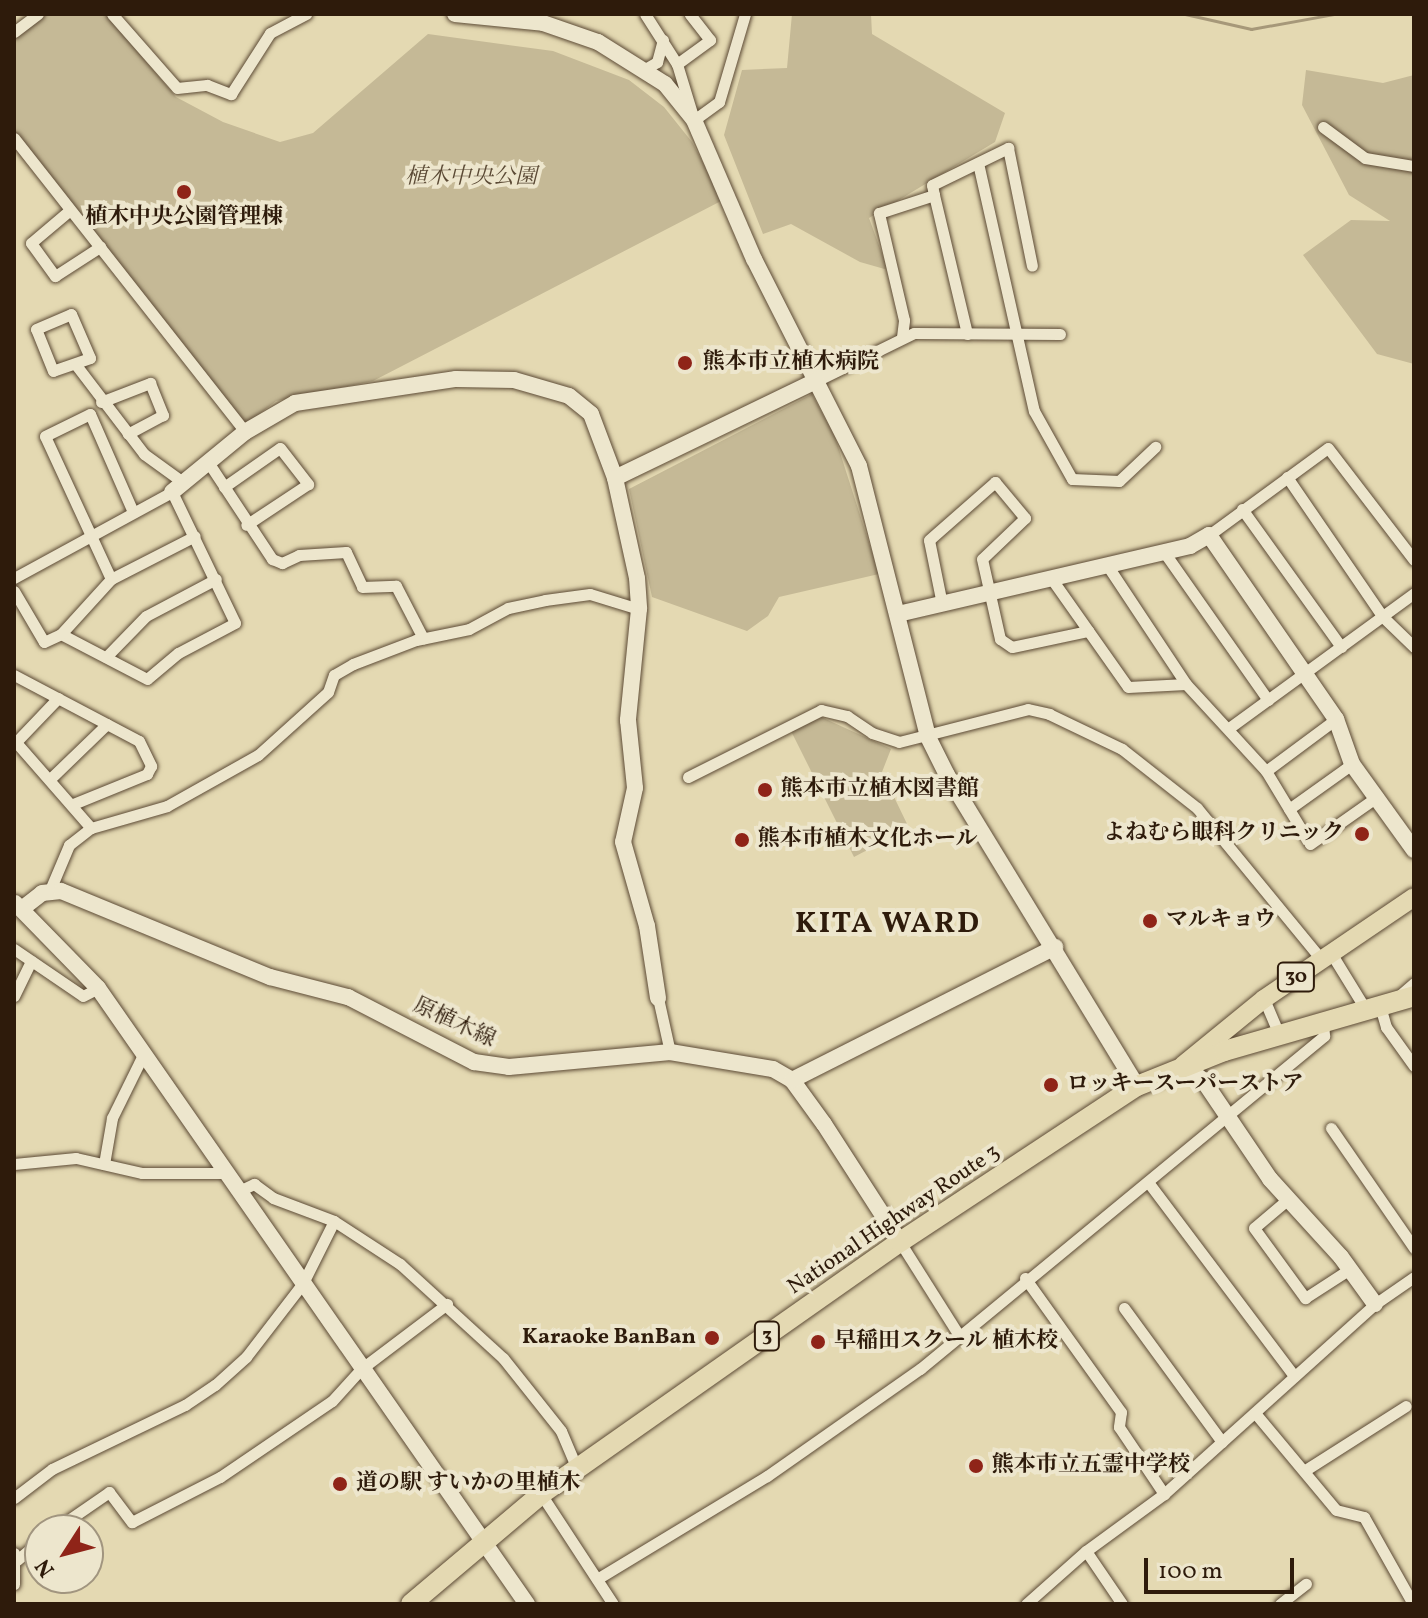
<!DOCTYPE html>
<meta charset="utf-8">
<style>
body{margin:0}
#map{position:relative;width:1428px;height:1618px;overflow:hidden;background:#e4d9b2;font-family:Vollkorn,"Noto Serif JP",serif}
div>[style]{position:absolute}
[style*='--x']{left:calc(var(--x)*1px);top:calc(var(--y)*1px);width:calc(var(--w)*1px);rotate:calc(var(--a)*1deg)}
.green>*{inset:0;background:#c5b996}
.stream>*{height:3px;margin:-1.5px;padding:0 1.5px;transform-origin:1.5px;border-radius:1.5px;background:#a69879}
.roads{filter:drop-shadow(0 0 2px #5c4a35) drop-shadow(0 0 2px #5c4a35)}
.street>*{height:11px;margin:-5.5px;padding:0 5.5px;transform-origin:5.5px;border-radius:5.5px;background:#ede6cd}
.secondary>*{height:16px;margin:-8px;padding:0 8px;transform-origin:8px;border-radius:8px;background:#ede6cd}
.primary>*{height:18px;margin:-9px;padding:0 9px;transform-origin:9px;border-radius:9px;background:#e4d9b2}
.highway>*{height:20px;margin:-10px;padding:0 10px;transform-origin:10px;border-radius:10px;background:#e4d9b2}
.dots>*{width:22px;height:22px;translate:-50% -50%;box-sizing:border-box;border:4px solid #ede6cd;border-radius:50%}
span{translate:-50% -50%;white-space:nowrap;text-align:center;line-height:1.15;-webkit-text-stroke:8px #ede6cd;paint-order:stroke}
.shield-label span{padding:2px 6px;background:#ede6cd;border:2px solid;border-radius:6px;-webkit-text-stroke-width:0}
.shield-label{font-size:20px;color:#2e1b0b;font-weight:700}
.park-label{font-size:22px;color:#5b4a35;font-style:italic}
.poi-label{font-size:22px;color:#2e1b0b;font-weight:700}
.left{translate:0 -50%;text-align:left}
.right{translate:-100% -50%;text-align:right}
.street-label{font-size:22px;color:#2e1b0b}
.district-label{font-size:30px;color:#2e1b0b;font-weight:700;letter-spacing:2px}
.frame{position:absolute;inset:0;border:16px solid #2e1b0b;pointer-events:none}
.north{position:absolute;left:24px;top:1514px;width:80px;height:80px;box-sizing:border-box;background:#ede6cd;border:2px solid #a1957f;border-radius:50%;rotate:234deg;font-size:22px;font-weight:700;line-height:32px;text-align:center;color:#2e1b0b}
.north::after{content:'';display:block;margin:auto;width:28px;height:36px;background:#8f2418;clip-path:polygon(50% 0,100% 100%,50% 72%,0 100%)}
.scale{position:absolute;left:1144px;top:1558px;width:150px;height:36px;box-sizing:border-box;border:4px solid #2e1b0b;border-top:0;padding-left:10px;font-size:24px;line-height:28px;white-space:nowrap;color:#2e1b0b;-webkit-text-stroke:6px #ede6cd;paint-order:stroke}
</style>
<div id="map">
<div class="green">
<i style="clip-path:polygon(44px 14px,106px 14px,176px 97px,223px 122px,280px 142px,313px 133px,428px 34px,553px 51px,629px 80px,664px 107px,692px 142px,723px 200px,373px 381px,276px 401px,245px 425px,14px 132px,14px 37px)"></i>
<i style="clip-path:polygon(792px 14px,871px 14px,872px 34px,1005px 113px,995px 142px,869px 218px,888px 270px,860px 262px,791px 224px,763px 234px,724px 135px,742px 70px,787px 68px)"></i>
<i style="clip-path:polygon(1306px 70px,1383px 83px,1414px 75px,1414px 364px,1377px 354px,1303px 255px,1351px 220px,1390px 221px,1349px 195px,1302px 105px)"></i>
<i style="clip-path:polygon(812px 394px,835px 437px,879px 574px,779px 597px,768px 616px,747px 631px,652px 597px,629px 489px)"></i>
<i style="clip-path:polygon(819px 716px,891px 749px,882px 772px,909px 828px,854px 857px,790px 729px)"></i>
</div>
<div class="stream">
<i style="--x:1185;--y:14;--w:68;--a:12.8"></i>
<i style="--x:1251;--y:29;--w:84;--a:-10.2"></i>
</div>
<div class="roads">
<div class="street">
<i style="--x:112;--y:14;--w:98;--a:48.7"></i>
<i style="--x:177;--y:88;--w:30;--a:-6"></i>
<i style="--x:207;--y:85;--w:26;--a:21"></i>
<i style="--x:231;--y:94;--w:72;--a:-57.4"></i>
<i style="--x:270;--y:33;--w:41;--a:-27.8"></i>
<i style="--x:645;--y:14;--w:59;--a:57.4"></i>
<i style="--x:677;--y:64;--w:59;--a:73.1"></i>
<i style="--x:694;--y:120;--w:31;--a:-36"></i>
<i style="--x:719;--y:102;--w:92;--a:-73.5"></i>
<i style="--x:14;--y:32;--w:30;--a:-37"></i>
<i style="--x:677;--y:64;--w:41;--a:-36"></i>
<i style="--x:710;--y:40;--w:33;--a:-128"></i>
<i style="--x:645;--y:69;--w:14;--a:-30"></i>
<i style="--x:657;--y:62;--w:23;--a:-75"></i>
<i style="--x:1323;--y:127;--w:52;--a:36.4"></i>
<i style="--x:1365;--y:158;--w:50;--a:9.3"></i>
<i style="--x:14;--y:138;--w:374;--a:51.8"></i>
<i style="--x:978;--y:163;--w:254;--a:77.3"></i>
<i style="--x:1034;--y:411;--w:78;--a:60.8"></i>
<i style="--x:1072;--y:479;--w:47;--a:2.4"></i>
<i style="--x:1119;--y:481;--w:50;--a:-43.4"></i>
<i style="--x:934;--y:195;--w:143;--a:76.6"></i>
<i style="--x:70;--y:210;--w:51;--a:139.8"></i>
<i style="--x:31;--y:243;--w:41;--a:54"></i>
<i style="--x:55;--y:276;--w:54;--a:-32.8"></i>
<i style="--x:71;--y:314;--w:48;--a:66.6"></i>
<i style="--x:90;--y:358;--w:39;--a:161"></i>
<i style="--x:53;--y:371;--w:45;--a:-112"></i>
<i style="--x:36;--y:329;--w:38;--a:-23"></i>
<i style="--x:902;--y:337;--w:17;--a:-83"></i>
<i style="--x:904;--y:320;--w:110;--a:-103.2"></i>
<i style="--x:879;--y:213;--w:58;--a:-18.1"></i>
<i style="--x:934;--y:195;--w:10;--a:-101"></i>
<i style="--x:932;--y:185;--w:85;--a:-26"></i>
<i style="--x:1008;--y:148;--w:120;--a:78.5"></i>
<i style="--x:76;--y:365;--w:112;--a:52.6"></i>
<i style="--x:144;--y:454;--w:49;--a:35.9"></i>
<i style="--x:816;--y:381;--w:109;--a:-26.1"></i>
<i style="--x:914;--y:333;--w:146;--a:0.4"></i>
<i style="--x:101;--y:402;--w:53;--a:-21.2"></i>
<i style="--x:150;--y:383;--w:35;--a:68"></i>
<i style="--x:163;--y:415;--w:40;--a:152"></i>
<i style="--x:210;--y:465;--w:113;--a:56.6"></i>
<i style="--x:272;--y:559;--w:11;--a:22"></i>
<i style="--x:282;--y:563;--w:19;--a:-25"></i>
<i style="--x:299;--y:555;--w:47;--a:-3.7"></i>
<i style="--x:346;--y:552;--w:38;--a:65"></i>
<i style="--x:362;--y:587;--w:34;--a:-2"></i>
<i style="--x:396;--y:586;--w:59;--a:62.6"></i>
<i style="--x:1287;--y:477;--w:168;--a:55.6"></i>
<i style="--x:1382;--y:616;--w:45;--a:44.1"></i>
<i style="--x:224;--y:487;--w:68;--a:-34.9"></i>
<i style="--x:280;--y:448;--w:46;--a:52.1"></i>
<i style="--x:308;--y:484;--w:74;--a:146.5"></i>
<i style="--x:1242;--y:509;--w:170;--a:54.3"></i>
<i style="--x:1209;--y:535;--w:147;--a:-36.2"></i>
<i style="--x:1328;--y:448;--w:141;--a:52.5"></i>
<i style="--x:1164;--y:552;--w:181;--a:54.9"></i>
<i style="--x:14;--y:578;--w:180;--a:-28.6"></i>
<i style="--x:172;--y:492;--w:145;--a:64.3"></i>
<i style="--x:235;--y:623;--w:64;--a:152.2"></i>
<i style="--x:178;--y:653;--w:40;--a:140"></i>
<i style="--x:147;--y:679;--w:97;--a:-152.4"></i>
<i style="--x:1051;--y:578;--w:133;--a:54.8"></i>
<i style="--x:1128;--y:687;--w:58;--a:-3"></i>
<i style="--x:1186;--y:684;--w:143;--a:-123.6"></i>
<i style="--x:111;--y:579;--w:157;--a:-114.8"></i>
<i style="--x:45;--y:436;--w:50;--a:-26.1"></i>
<i style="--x:90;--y:414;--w:107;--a:66.3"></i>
<i style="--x:14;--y:591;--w:59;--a:59.5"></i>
<i style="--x:44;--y:642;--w:19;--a:-25"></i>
<i style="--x:61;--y:634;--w:74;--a:-47.7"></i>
<i style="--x:111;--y:579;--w:94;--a:-27.1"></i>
<i style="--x:942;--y:604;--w:65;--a:-101.5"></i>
<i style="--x:929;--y:540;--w:88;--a:-41.3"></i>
<i style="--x:995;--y:482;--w:47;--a:50.2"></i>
<i style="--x:1025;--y:518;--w:59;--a:136.4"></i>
<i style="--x:982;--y:559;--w:82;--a:77.3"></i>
<i style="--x:1000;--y:639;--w:14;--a:34"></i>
<i style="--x:1012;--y:647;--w:78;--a:-11.9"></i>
<i style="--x:106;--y:657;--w:57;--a:-45.7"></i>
<i style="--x:146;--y:616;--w:79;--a:-27.9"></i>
<i style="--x:14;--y:675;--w:141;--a:27.8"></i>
<i style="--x:139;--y:741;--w:28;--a:64"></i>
<i style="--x:151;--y:766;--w:9;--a:117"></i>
<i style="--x:147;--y:774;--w:80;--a:157.9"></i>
<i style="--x:1186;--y:684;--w:118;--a:47.4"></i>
<i style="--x:1266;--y:771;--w:85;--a:58.9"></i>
<i style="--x:1310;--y:844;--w:83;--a:-35.2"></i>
<i style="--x:1229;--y:728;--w:229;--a:-36.1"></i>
<i style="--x:14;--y:740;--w:117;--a:48.8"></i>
<i style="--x:16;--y:742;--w:61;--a:-46.3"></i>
<i style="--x:1266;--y:771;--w:87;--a:-36.6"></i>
<i style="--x:688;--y:777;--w:149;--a:-26.7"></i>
<i style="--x:821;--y:710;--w:27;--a:13"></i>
<i style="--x:847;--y:716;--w:30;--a:34"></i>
<i style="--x:872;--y:733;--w:28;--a:18"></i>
<i style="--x:899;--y:742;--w:133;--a:-14.3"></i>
<i style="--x:1028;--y:709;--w:22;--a:13"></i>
<i style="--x:1049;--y:714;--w:81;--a:25.6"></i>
<i style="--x:1122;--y:749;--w:95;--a:38.2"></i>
<i style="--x:1197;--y:808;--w:197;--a:50.6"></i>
<i style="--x:50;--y:779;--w:79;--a:-44"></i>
<i style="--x:1289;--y:809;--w:77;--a:-35.5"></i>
<i style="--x:50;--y:890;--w:49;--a:-67.1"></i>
<i style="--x:69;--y:845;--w:28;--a:-38"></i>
<i style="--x:91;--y:828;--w:79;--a:-16.1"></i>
<i style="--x:167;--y:806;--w:104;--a:-29.3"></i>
<i style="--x:258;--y:755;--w:94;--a:-42"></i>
<i style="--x:328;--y:692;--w:18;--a:-71"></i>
<i style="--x:334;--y:675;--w:22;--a:-30"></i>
<i style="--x:353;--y:664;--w:67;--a:-20.9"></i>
<i style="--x:416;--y:640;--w:54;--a:-11.7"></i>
<i style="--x:469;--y:629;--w:44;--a:-28.3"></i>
<i style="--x:508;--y:608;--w:38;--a:-12"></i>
<i style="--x:545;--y:600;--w:45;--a:-7.6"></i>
<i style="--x:590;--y:594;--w:51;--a:17"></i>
<i style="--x:14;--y:949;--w:83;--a:34.3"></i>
<i style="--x:83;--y:996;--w:17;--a:-28"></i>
<i style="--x:1331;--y:953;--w:67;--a:58.4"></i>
<i style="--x:14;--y:996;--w:39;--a:-64"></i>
<i style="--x:1398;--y:997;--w:21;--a:-41"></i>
<i style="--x:658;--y:998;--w:55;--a:77.5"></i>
<i style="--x:1264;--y:999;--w:39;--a:67"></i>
<i style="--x:1380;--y:1006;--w:22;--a:74"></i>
<i style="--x:1386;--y:1027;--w:48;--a:54.3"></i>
<i style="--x:1331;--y:1128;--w:146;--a:55.3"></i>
<i style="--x:14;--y:1164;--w:62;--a:-5.5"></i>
<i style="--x:76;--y:1158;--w:68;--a:12.8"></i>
<i style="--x:142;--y:1173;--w:84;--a:0"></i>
<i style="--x:104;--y:1164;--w:47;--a:-80.1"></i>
<i style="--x:112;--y:1118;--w:72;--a:-63.8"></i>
<i style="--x:1148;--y:1182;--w:243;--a:53"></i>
<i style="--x:239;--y:1191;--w:17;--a:-25"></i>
<i style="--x:254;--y:1184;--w:24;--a:36"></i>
<i style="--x:273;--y:1198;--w:65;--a:20.7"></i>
<i style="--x:334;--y:1221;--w:79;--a:33.1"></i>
<i style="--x:400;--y:1264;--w:139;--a:42.4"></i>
<i style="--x:503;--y:1358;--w:93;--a:51.5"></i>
<i style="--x:561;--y:1431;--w:43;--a:67"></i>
<i style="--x:1287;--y:1200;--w:43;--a:139.7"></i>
<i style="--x:1254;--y:1228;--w:87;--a:53.9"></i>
<i style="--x:1305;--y:1298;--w:54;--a:-32.8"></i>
<i style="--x:900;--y:1242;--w:112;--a:57.7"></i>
<i style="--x:1025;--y:1278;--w:165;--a:54.4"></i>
<i style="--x:1121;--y:1412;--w:15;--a:98"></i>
<i style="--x:1119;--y:1427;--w:81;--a:56.1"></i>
<i style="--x:1124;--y:1308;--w:166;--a:53.8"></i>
<i style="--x:1255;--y:1413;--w:126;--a:50.1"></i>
<i style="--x:1336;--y:1510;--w:29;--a:14"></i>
<i style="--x:1364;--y:1517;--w:100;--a:60.6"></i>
<i style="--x:1307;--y:1469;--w:117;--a:-32.5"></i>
<i style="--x:541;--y:1494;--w:131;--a:56.8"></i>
<i style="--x:14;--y:1498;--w:48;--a:-37.3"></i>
<i style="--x:52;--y:1469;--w:148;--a:-25.7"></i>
<i style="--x:185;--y:1405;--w:36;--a:-34"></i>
<i style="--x:215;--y:1385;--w:42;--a:-42.1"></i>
<i style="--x:246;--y:1357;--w:93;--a:-52.4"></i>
<i style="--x:303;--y:1283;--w:69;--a:-63.4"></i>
<i style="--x:54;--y:1530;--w:67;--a:-34.6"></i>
<i style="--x:109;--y:1492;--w:38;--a:53"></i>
<i style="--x:132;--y:1522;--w:99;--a:-27.1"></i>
<i style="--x:220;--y:1477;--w:135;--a:-34.2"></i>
<i style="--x:332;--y:1401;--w:43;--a:-47.8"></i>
<i style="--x:361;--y:1369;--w:108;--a:-37.1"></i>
<i style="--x:1086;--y:1551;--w:64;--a:55.8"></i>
<i style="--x:14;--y:1553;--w:31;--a:90"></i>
<i style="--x:17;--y:1560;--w:30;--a:-40"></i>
<i style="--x:597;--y:1579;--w:199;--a:-31.2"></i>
<i style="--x:767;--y:1476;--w:187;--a:-35"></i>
<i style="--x:920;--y:1369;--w:524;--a:-39.5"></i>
<i style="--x:1324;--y:1036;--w:15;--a:-94"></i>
<i style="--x:1026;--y:1604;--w:80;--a:-41.5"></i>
<i style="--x:1086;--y:1551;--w:97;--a:-36.2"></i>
<i style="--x:1164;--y:1494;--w:284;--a:-42"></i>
<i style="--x:1375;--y:1304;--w:47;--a:-34.7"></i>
<i style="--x:1280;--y:1604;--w:33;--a:-38"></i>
</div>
<div class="secondary">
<i style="--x:455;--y:14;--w:88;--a:5.8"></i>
<i style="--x:543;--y:23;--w:58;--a:19.1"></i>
<i style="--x:598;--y:42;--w:79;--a:32.1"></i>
<i style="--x:665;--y:84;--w:46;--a:51.1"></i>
<i style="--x:694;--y:120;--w:151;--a:66.7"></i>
<i style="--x:754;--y:259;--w:232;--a:63.1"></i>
<i style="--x:859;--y:466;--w:280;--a:75.7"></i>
<i style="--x:928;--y:737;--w:42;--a:63.4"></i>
<i style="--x:947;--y:775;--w:364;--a:58.6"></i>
<i style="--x:615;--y:478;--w:223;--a:-25.8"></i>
<i style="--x:172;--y:492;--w:94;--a:-39.4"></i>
<i style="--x:245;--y:432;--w:58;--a:-30.1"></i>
<i style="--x:295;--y:403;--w:163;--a:-8.5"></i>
<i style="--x:456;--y:379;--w:58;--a:1"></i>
<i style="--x:514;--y:380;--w:57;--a:16.2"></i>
<i style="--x:569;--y:396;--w:28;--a:39"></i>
<i style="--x:591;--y:414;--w:68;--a:69.4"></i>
<i style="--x:615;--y:478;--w:102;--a:77.6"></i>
<i style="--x:637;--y:578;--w:31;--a:86"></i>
<i style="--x:639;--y:609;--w:112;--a:95.7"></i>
<i style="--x:628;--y:720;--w:68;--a:84.1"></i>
<i style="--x:635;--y:788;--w:55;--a:102.5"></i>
<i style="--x:623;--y:842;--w:87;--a:74.1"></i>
<i style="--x:647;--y:926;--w:73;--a:81.3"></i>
<i style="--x:898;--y:614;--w:300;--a:-13.1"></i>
<i style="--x:1190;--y:546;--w:22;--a:-30"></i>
<i style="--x:1209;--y:535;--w:224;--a:55.4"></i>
<i style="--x:1336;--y:719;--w:48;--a:70.4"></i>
<i style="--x:1352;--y:764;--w:106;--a:54.2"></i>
<i style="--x:15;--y:903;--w:119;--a:45.7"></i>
<i style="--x:98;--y:988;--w:751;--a:55.15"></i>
<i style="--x:23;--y:908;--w:24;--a:-38"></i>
<i style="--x:42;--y:893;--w:19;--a:-6"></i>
<i style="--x:61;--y:891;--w:226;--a:22.4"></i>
<i style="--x:270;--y:977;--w:81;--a:14.4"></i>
<i style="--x:348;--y:997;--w:142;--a:27.3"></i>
<i style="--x:474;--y:1062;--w:35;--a:8"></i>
<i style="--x:509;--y:1067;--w:162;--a:-5.3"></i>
<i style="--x:670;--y:1052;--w:104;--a:9.4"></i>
<i style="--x:773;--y:1069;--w:22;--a:30"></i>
<i style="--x:792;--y:1080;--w:54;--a:54"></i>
<i style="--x:824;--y:1124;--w:140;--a:57.2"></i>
<i style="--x:1183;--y:1065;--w:25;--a:37"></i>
<i style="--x:1203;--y:1080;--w:120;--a:55.9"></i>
<i style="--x:1270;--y:1179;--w:105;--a:47.7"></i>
<i style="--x:1341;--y:1257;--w:58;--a:54.1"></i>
<i style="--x:792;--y:1080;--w:295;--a:-26.8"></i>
</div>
<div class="primary">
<i style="--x:1183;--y:1065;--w:104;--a:-39.2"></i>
<i style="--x:1264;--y:999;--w:181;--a:-34.2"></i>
</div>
<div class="highway">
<i style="--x:411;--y:1604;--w:170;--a:-40.2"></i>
<i style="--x:541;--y:1494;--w:439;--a:-35.1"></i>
<i style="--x:900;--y:1242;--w:284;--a:-33.4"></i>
<i style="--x:1137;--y:1086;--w:94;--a:-21.9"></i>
<i style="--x:1224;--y:1051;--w:198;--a:-16.1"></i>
</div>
</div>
<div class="dots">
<i style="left:184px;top:192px;background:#8f2418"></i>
<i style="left:685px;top:363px;background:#8f2418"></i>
<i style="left:765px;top:790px;background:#8f2418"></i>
<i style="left:1362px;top:834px;background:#8f2418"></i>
<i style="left:742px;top:840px;background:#8f2418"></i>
<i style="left:1150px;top:921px;background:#8f2418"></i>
<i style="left:1051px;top:1085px;background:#8f2418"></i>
<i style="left:712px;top:1338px;background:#8f2418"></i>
<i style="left:818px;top:1342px;background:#8f2418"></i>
<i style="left:976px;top:1466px;background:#8f2418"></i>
<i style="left:340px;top:1484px;background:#8f2418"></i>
</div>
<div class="shield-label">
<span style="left:1296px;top:977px">30</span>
<span style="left:767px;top:1336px">3</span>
</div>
<div class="park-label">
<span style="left:471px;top:178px">植木中央公園</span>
</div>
<div class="poi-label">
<span style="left:184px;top:218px">植木中央公園管理棟</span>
<span class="left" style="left:703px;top:363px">熊本市立植木病院</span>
<span class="left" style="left:781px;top:790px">熊本市立植木図書館</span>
<span class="right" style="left:1344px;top:834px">よねむら眼科クリニック</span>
<span class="left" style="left:758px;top:840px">熊本市植木文化ホール</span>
<span class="left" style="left:1166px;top:921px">マルキョウ</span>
<span class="left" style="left:1067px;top:1085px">ロッキースーパーストア</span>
<span class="right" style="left:696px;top:1338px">Karaoke BanBan</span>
<span class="left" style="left:834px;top:1342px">早稲田スクール 植木校</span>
<span class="left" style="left:992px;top:1466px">熊本市立五霊中学校</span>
<span class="left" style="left:356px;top:1484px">道の駅 すいかの里植木</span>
</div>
<div class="street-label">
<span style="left:454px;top:1023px;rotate:25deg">原植木線</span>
<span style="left:894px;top:1220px;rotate:-34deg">National Highway Route 3</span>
</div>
<div class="district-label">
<span style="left:888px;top:924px">KITA WARD</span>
</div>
<div class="frame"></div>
<div class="north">N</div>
<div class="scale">100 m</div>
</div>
